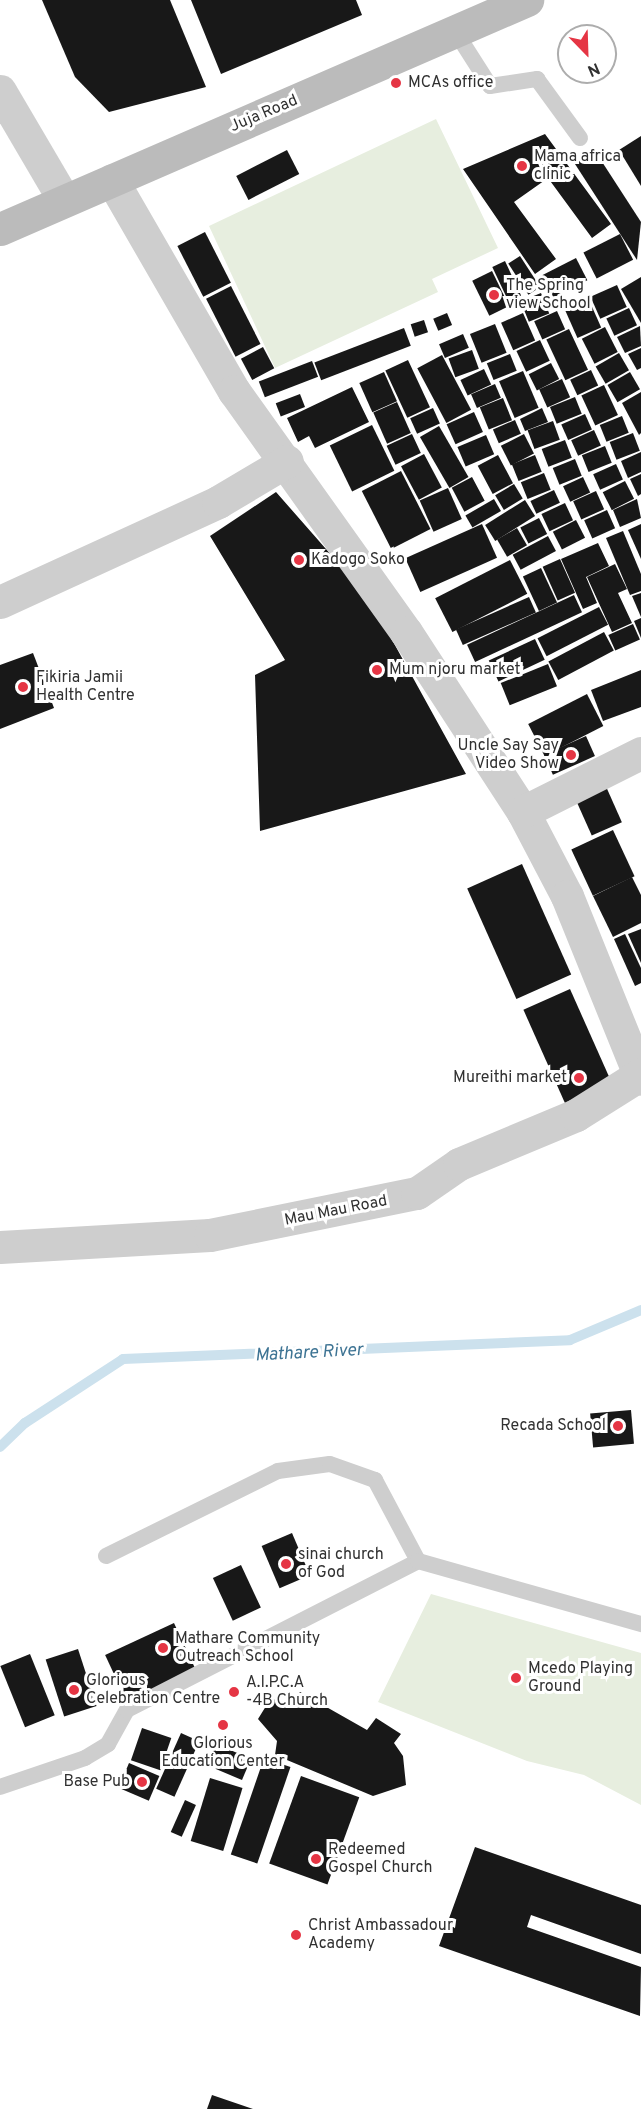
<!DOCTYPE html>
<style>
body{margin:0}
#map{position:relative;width:641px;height:2109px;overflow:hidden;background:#fff;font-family:Overpass,sans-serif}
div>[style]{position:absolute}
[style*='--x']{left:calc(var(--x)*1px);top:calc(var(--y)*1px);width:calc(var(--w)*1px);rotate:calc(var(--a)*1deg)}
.green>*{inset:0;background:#e7eedf}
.stream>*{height:10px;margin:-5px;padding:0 5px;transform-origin:5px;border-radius:5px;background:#cce1ed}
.building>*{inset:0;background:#181818;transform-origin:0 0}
.lane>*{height:16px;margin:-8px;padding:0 8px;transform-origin:8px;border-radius:8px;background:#cecece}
.street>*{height:33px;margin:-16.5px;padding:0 16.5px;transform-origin:16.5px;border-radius:16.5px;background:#cecece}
.secondary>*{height:33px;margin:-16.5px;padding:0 16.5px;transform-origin:16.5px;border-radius:16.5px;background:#bbb}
.dots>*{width:16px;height:16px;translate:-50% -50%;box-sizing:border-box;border:3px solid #fff;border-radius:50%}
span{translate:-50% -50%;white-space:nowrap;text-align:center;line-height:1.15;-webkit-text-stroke:6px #fff;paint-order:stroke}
.poi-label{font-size:16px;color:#313131}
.left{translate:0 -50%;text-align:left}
.right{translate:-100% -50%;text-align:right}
.street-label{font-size:16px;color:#313131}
.water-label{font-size:18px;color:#3e7494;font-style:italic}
.north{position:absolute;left:557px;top:24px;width:60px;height:60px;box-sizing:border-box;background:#fff;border:2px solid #adadad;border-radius:50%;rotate:157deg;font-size:16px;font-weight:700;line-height:24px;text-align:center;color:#313131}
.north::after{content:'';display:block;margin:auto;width:21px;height:27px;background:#e53544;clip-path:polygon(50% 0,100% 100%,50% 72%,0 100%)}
</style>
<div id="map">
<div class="green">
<i style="clip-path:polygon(436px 119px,498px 248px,432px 279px,438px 292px,275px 368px,209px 226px)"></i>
<i style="clip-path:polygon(431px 1594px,641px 1653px,641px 1805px,584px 1775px,527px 1761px,378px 1702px)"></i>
</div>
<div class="stream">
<i style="--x:0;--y:1447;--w:35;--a:-44"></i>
<i style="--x:25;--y:1423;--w:117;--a:-33.1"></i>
<i style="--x:123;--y:1359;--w:447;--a:-2.4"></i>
<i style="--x:570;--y:1340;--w:77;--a:-22.9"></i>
</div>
<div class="building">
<i style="clip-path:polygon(42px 0,170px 0,206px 87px,109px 112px,75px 77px)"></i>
<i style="clip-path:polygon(191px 0,356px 0,362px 15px,221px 74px)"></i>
<i style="clip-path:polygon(545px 134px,611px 224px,592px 238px,548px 178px,514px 202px,556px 259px,535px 274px,463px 169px)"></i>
<i style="clip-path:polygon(641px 136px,641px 186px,619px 150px)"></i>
<i style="left:287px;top:150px;width:27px;height:57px;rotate:63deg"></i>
<i style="clip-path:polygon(595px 151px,641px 222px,637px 260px,575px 164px)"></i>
<i style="left:205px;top:232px;width:57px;height:31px;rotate:63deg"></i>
<i style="left:620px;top:234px;width:29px;height:41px;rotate:63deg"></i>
<i style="left:520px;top:256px;width:37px;height:14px;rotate:57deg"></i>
<i style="left:576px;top:258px;width:25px;height:38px;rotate:63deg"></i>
<i style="left:505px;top:261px;width:38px;height:14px;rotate:65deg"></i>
<i style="left:492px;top:271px;width:39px;height:22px;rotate:64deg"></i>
<i style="clip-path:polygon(641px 277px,641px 323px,621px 289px)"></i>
<i style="left:617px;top:285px;width:24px;height:29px;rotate:66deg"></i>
<i style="left:231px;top:286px;width:65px;height:28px;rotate:63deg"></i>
<i style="left:541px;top:293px;width:22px;height:22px;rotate:68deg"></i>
<i style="left:589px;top:300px;width:30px;height:26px;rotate:66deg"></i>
<i style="left:629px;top:308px;width:19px;height:25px;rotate:65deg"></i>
<i style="left:557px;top:311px;width:20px;height:25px;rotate:66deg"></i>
<i style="left:447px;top:313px;width:13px;height:15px;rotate:67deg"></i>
<i style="left:523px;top:313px;width:30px;height:24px;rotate:66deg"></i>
<i style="left:424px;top:320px;width:13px;height:14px;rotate:72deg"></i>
<i style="left:495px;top:324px;width:31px;height:27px;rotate:68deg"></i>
<i style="clip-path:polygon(640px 326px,641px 346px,625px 353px,617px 337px)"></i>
<i style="left:605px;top:327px;width:28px;height:26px;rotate:63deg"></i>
<i style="left:404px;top:328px;width:19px;height:96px;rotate:69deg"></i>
<i style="left:569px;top:329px;width:45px;height:25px;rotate:65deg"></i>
<i style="left:463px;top:334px;width:15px;height:26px;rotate:67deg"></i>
<i style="left:540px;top:340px;width:23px;height:26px;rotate:65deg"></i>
<i style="left:263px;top:347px;width:24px;height:25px;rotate:62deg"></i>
<i style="clip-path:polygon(641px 348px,641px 368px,637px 370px,628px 354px)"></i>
<i style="left:472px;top:350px;width:20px;height:25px;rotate:70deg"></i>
<i style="left:619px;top:353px;width:20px;height:27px;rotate:60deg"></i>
<i style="left:510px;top:354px;width:18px;height:25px;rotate:68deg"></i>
<i style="left:442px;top:355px;width:62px;height:28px;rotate:62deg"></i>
<i style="left:408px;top:360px;width:52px;height:25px;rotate:65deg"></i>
<i style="left:312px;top:361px;width:17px;height:57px;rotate:69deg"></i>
<i style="left:551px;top:363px;width:18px;height:25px;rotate:63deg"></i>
<i style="left:484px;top:369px;width:17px;height:26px;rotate:65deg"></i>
<i style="left:591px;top:370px;width:17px;height:23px;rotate:65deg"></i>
<i style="left:523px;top:371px;width:40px;height:26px;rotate:67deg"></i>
<i style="left:384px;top:372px;width:32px;height:27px;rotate:66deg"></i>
<i style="left:630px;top:372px;width:20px;height:26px;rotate:60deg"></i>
<i style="left:562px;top:379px;width:20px;height:25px;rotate:66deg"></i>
<i style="left:495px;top:384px;width:15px;height:26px;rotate:67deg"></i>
<i style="left:604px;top:385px;width:33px;height:25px;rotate:65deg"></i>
<i style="clip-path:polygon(352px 387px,369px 422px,315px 448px,309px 436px,298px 442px,287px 418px)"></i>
<i style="clip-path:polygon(641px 392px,641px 433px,639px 435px,622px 403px)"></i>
<i style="left:300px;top:394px;width:14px;height:26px;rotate:69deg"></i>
<i style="left:575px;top:397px;width:18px;height:27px;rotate:68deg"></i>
<i style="left:503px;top:398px;width:24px;height:25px;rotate:68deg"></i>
<i style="left:397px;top:402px;width:34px;height:26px;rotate:66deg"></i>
<i style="left:433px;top:408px;width:17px;height:25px;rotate:66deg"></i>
<i style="clip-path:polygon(542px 408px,548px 422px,525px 431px,520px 419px)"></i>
<i style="left:474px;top:412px;width:22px;height:30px;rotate:66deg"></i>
<i style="left:585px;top:414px;width:17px;height:26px;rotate:66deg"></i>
<i style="left:622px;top:416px;width:18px;height:24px;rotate:68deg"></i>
<i style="left:515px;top:420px;width:15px;height:24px;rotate:67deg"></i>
<i style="left:553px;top:421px;width:20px;height:27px;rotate:70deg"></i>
<i style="left:372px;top:425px;width:51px;height:47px;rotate:64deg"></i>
<i style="left:439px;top:426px;width:59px;height:22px;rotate:60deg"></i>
<i style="left:594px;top:430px;width:17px;height:25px;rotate:66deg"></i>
<i style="left:633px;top:433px;width:19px;height:25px;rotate:69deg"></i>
<i style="left:412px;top:434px;width:21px;height:28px;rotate:65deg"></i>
<i style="left:524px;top:434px;width:22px;height:26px;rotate:63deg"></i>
<i style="left:486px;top:435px;width:21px;height:31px;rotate:67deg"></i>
<i style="left:565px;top:440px;width:19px;height:25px;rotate:69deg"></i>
<i style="left:605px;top:446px;width:18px;height:25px;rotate:68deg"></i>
<i style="clip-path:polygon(641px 452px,641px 472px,628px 478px,621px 461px)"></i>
<i style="left:424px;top:454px;width:38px;height:26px;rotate:62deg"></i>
<i style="left:498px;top:455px;width:32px;height:23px;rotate:62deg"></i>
<i style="left:535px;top:455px;width:18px;height:25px;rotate:68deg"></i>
<i style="left:575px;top:459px;width:18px;height:24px;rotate:68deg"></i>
<i style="left:616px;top:464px;width:17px;height:25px;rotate:66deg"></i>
<i style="left:401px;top:471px;width:65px;height:44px;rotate:63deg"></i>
<i style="left:544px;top:473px;width:18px;height:25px;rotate:68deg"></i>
<i style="clip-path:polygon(641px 474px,641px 494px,638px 496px,630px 479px)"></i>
<i style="left:472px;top:477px;width:27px;height:23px;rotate:62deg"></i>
<i style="left:583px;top:477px;width:17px;height:22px;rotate:65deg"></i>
<i style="left:625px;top:481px;width:20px;height:25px;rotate:63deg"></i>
<i style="left:514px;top:484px;width:17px;height:22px;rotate:59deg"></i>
<i style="left:448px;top:488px;width:34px;height:31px;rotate:66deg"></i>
<i style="left:554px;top:490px;width:14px;height:26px;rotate:65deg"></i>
<i style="left:596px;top:491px;width:20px;height:25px;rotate:66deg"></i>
<i style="clip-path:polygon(276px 492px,369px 598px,466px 774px,260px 831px,255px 675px,285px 660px,210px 536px)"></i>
<i style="left:494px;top:499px;width:14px;height:33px;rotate:60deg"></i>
<i style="clip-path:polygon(637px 499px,641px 518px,620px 527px,613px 510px)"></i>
<i style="left:525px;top:500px;width:19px;height:47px;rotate:58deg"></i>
<i style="left:565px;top:503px;width:19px;height:26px;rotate:65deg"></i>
<i style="left:607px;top:510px;width:20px;height:25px;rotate:66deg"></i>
<i style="left:539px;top:518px;width:18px;height:21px;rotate:63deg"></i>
<i style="left:576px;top:520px;width:20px;height:26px;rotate:63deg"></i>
<i style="left:482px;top:524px;width:37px;height:84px;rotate:66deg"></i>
<i style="clip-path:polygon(641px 524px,641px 559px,628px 530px)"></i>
<i style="left:517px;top:528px;width:20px;height:23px;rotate:60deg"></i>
<i style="clip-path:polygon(623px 531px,641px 574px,641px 591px,630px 595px,606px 538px)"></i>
<i style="left:548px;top:536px;width:17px;height:40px;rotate:62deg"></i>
<i style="clip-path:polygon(598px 543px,609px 566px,586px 577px,597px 603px,583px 609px,561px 559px)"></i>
<i style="left:560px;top:559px;width:37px;height:19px;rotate:66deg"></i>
<i style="left:510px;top:560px;width:38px;height:84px;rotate:63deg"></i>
<i style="clip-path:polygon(615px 564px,627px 589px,618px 593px,632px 623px,612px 632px,587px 577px)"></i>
<i style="left:541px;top:568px;width:38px;height:20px;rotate:65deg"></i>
<i style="clip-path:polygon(641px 593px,641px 617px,632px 596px)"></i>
<i style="left:574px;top:595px;width:19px;height:118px;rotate:65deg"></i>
<i style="left:529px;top:597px;width:17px;height:80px;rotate:66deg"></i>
<i style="left:599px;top:607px;width:20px;height:69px;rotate:63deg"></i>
<i style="clip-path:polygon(641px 618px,641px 638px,634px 621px)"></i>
<i style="left:633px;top:624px;width:17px;height:27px;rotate:66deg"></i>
<i style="left:604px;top:632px;width:21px;height:63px;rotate:62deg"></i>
<i style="left:535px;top:639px;width:23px;height:51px;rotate:65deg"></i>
<i style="clip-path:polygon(33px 653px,54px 708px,0 729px,0 665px)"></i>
<i style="left:548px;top:664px;width:24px;height:51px;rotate:68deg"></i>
<i style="clip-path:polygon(641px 670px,641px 707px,603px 721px,591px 690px)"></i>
<i style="left:587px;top:694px;width:36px;height:66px;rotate:63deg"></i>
<i style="left:586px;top:736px;width:22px;height:46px;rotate:66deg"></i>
<i style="left:604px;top:782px;width:44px;height:33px;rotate:66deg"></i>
<i style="left:613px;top:830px;width:51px;height:46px;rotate:65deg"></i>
<i style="left:522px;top:864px;width:121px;height:60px;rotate:66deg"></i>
<i style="clip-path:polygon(632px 877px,641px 895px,641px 923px,613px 937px,593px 896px)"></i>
<i style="clip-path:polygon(641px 929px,641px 963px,628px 934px)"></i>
<i style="clip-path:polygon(625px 934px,641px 968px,641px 983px,635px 986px,614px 939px)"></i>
<i style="left:570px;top:989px;width:107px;height:51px;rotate:66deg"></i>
<i style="left:631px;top:1410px;width:34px;height:41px;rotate:85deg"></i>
<i style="left:292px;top:1533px;width:46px;height:33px;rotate:67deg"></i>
<i style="left:241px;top:1565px;width:47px;height:31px;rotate:65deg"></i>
<i style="left:174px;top:1623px;width:52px;height:76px;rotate:65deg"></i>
<i style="left:78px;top:1649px;width:60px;height:34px;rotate:72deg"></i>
<i style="left:30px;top:1654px;width:66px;height:32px;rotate:68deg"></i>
<i style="clip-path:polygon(300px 1692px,367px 1730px,376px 1718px,401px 1734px,394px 1743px,403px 1756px,406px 1785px,373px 1796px,275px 1755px,277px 1741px,258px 1719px,271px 1698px,290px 1707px)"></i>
<i style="left:142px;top:1728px;width:31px;height:34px;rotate:19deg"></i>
<i style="left:181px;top:1733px;width:20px;height:61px;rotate:24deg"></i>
<i style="left:216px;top:1744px;width:38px;height:23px;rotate:23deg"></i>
<i style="left:264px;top:1758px;width:28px;height:102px;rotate:19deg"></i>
<i style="left:129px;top:1763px;width:33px;height:27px;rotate:23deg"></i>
<i style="left:301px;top:1776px;width:62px;height:93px;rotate:20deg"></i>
<i style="left:210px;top:1778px;width:34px;height:66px;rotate:17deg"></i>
<i style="left:185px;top:1800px;width:12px;height:35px;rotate:24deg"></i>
<i style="clip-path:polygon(475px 1847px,641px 1905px,641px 1954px,531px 1915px,527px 1927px,641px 1967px,640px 2016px,439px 1946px)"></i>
<i style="clip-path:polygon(212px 2095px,253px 2109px,207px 2109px)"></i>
</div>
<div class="lane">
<i style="--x:455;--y:31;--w:65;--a:57.5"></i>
<i style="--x:490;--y:86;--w:48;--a:-8.5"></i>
<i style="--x:537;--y:79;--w:73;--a:53.9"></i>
<i style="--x:106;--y:1556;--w:192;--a:-26.3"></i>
<i style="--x:278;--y:1471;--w:52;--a:-7.7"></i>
<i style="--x:330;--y:1464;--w:48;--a:19.6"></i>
<i style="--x:375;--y:1480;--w:92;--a:62"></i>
<i style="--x:0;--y:1787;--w:90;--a:-18.8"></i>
<i style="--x:85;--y:1758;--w:27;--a:-31"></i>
<i style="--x:108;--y:1744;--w:39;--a:-61"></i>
<i style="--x:127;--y:1710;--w:327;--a:-27.1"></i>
<i style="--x:418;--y:1561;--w:232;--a:15.8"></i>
</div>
<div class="street">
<i style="--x:0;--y:91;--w:126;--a:59.6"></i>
<i style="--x:112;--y:180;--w:244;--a:60"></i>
<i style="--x:234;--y:391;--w:296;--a:54.5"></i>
<i style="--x:406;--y:632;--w:215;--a:57"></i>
<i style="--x:523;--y:812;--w:95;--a:62.4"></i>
<i style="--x:567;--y:896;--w:197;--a:68"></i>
<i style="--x:0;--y:602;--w:240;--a:-24.6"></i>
<i style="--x:218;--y:502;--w:80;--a:-30.7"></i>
<i style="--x:523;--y:812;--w:132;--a:-26.6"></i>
<i style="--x:0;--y:1247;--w:210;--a:-3.3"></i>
<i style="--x:210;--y:1235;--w:211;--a:-11.5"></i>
<i style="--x:417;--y:1193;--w:51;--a:-34.6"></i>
<i style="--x:459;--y:1164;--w:127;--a:-22.7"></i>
<i style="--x:576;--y:1115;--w:77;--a:-32.2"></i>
</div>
<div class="secondary">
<i style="--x:0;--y:229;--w:575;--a:-23.49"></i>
</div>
<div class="dots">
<i style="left:396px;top:83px;background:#e53544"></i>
<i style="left:522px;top:166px;background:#e53544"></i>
<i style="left:494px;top:295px;background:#e53544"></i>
<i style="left:299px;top:560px;background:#e53544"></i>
<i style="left:377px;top:670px;background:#e53544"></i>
<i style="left:23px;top:687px;background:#e53544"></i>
<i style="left:571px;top:755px;background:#e53544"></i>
<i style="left:579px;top:1078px;background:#e53544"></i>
<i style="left:618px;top:1426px;background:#e53544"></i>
<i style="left:286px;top:1564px;background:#e53544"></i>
<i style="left:163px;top:1648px;background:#e53544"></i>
<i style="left:516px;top:1678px;background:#e53544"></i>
<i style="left:74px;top:1690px;background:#e53544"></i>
<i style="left:234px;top:1692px;background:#e53544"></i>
<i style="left:223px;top:1725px;background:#e53544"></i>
<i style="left:142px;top:1782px;background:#e53544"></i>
<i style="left:316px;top:1859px;background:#e53544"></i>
<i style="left:296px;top:1935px;background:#e53544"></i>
</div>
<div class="poi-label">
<span class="left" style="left:408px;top:83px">MCAs office</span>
<span class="left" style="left:534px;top:166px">Mama africa<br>clinic</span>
<span class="left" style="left:506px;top:295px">The Spring<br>view School</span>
<span class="left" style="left:311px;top:560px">Kadogo Soko</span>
<span class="left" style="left:389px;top:670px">Mum njoru market</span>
<span class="left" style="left:36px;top:687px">Fikiria Jamii<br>Health Centre</span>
<span class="right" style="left:559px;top:755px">Uncle Say Say<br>Video Show</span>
<span class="right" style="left:567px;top:1078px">Mureithi market</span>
<span class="right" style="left:606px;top:1426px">Recada School</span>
<span class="left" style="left:298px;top:1564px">sinai church<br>of God</span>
<span class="left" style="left:175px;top:1648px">Mathare Community<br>Outreach School</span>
<span class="left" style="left:528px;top:1678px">Mcedo Playing<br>Ground</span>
<span class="left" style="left:86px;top:1690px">Glorious<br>Celebration Centre</span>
<span class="left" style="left:246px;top:1692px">A.I.P.C.A<br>-4B Church</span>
<span style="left:223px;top:1753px">Glorious<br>Education Center</span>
<span class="right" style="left:130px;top:1782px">Base Pub</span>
<span class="left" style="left:328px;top:1859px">Redeemed<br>Gospel Church</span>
<span class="left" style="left:308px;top:1935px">Christ Ambassadour<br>Academy</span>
</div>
<div class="street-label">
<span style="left:264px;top:114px;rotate:-23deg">Juja Road</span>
<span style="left:336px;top:1211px;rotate:-11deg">Mau Mau Road</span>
</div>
<div class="water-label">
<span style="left:309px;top:1354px;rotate:-3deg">Mathare River</span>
</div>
<div class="north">N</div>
</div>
